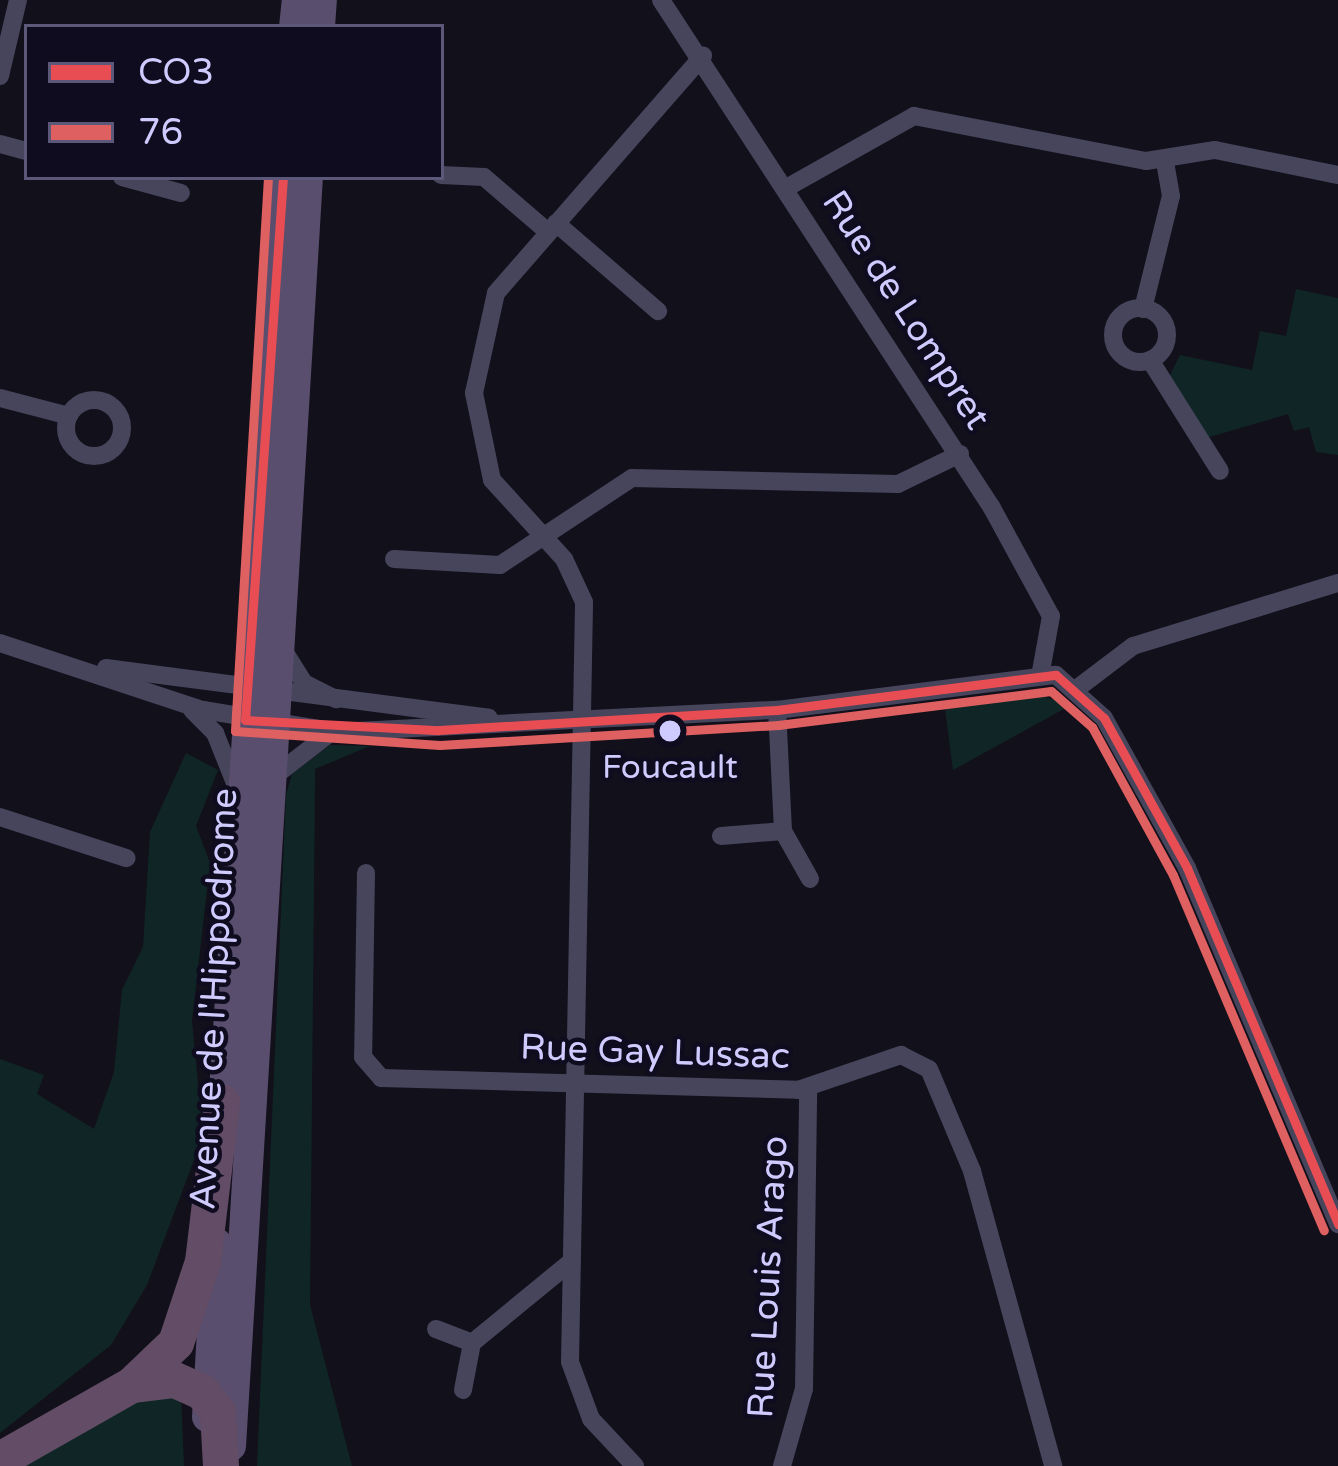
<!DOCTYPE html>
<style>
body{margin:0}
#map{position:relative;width:1338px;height:1466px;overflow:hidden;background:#12101b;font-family:"Varela Round",sans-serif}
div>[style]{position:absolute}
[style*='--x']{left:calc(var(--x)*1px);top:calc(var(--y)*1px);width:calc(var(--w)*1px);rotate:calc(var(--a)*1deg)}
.green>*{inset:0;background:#102626}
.street>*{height:18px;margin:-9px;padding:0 9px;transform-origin:9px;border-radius:9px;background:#46455c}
.street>.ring{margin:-9px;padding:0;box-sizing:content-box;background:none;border:18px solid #46455c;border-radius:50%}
.primary>*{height:30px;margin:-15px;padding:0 15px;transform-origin:15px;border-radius:15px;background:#594e6d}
.highway>*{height:36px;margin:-18px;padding:0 18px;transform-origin:18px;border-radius:18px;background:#634c65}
.bus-1>*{height:9px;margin:-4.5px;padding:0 4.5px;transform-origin:4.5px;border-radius:4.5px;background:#e84d54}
.bus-2>*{height:9px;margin:-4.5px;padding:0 4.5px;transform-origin:4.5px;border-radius:4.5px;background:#df6060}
.dots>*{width:33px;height:33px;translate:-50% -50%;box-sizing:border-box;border:6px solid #0f0c1f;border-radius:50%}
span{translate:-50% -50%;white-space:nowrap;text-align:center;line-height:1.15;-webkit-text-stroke:9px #0f0c1f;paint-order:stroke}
.bus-label{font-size:33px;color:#d0cbff}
.street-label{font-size:36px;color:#d0cbff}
.legend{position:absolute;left:24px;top:24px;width:420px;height:156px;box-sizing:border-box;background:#0f0c1f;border:3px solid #5c5879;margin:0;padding:15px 21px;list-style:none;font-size:36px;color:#d0cbff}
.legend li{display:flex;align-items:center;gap:24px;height:60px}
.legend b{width:60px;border:3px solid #5c5879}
</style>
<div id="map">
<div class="green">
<i style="clip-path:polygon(1296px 289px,1338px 298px,1338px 455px,1316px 452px,1309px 427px,1294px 431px,1288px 414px,1206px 438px,1169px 377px,1180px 355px,1252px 370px,1260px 331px,1286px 336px)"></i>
<i style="clip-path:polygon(1026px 691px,1071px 705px,953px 770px,945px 708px)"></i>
<i style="clip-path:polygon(330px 745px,370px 746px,315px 769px,315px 780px,310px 1305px,352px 1466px,257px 1466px,286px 795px,292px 774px)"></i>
<i style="clip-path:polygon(186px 753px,218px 770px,196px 826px,210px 863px,192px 1021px,203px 1136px,147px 1285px,111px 1345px,0 1433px,0 1059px,44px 1075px,37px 1094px,94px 1129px,114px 1072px,122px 990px,143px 947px,150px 832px)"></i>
<i style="clip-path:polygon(160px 1388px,181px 1397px,184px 1466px,19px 1466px)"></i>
</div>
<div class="street">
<i style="--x:661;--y:0;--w:606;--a:56.91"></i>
<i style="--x:992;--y:508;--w:123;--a:61.4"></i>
<i style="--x:1051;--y:616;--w:56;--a:100.3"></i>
<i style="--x:0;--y:76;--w:78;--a:-76.7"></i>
<i style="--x:0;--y:144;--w:28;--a:15"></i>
<i style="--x:441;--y:175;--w:43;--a:2.7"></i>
<i style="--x:484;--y:177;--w:84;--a:40.7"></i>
<i style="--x:122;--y:177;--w:61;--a:15.2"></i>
<i style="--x:788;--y:187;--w:145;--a:-29.4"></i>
<i style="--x:914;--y:116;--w:236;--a:11"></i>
<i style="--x:1146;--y:161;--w:70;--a:-9.1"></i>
<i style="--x:1215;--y:150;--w:126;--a:11.5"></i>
<i style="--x:556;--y:223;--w:135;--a:40.8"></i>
<i class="ring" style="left:1113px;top:308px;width:36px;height:36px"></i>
<i style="--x:1143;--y:309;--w:116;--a:-76.1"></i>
<i style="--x:1171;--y:196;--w:36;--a:-100"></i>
<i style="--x:1150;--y:360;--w:131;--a:57.8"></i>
<i style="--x:0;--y:398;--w:71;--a:14.6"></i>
<i class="ring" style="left:66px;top:400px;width:38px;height:38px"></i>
<i style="--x:394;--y:559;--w:106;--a:3.2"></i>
<i style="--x:500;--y:565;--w:158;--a:-33.4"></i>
<i style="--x:632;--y:478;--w:266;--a:1.3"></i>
<i style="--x:898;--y:484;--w:69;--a:-25.8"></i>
<i style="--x:0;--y:643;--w:214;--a:18.3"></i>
<i style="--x:203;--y:710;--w:136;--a:9.3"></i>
<i style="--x:337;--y:732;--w:441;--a:-2.9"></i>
<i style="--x:777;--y:710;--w:281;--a:-7.2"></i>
<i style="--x:1056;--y:675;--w:64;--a:41.9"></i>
<i style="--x:1104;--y:718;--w:171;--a:61"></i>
<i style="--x:1187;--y:868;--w:387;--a:67"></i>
<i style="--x:284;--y:651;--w:38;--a:58"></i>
<i style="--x:304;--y:683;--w:36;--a:27"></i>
<i style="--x:106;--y:668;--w:386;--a:7.4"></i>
<i style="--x:1079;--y:687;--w:68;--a:-37.2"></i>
<i style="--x:1133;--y:646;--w:214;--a:-17.1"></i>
<i style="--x:192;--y:710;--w:33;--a:45"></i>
<i style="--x:215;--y:733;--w:59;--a:68.2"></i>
<i style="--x:277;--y:774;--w:66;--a:-37.6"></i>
<i style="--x:0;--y:817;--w:133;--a:18"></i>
<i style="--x:783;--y:831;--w:55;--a:60.6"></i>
<i style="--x:721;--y:836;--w:62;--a:-4.6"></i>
<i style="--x:783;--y:831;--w:121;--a:-92.8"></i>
<i style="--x:366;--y:873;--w:184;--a:90.9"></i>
<i style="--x:363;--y:1057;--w:28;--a:49"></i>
<i style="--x:381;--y:1078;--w:417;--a:1.6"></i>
<i style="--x:798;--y:1090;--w:109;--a:-18.8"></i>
<i style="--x:901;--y:1055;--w:31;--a:27"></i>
<i style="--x:929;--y:1069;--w:111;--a:67.1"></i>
<i style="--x:972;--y:1171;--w:306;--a:74.6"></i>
<i style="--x:436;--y:1329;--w:39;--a:21"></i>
<i style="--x:472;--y:1343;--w:129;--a:-39.4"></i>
<i style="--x:463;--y:1390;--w:48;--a:-79.2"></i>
<i style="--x:635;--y:1466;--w:64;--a:-133.1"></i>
<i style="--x:591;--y:1419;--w:61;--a:-110.2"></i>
<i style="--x:570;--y:1362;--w:760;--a:-88.94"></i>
<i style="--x:584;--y:602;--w:47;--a:-114.9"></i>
<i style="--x:564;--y:559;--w:107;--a:-132.3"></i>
<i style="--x:492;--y:480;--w:89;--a:-101.7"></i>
<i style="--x:474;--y:393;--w:102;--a:-77.6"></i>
<i style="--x:496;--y:293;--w:315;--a:-48.9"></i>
<i style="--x:782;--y:1466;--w:80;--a:-74.1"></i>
<i style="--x:804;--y:1389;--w:300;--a:-89.2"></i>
</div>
<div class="primary">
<i style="--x:294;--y:27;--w:27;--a:-84"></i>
<i style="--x:320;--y:27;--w:27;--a:-86"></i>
<i style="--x:222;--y:1123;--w:948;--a:-86.31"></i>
<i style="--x:207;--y:1417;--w:174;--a:-86.7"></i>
<i style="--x:231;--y:1446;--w:1271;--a:-86.53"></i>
</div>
<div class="highway">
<i style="--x:134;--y:1385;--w:41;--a:-7"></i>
<i style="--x:175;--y:1380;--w:30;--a:24"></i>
<i style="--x:202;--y:1392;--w:26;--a:51"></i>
<i style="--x:218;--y:1412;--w:54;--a:86.8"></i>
<i style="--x:0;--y:1460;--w:152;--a:-29.6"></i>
<i style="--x:132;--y:1385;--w:61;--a:-43.7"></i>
<i style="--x:176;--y:1343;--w:85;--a:-71.6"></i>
<i style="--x:203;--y:1262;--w:161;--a:-83.2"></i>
</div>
<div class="bus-1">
<i style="--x:283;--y:177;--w:544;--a:94"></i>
<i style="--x:245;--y:720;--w:194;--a:3"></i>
<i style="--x:439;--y:730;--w:339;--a:-3.4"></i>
<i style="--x:777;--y:710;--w:281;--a:-7.2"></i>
<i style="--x:1056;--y:675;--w:64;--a:41.9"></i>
<i style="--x:1104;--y:718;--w:171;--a:61"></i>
<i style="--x:1187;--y:868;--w:387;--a:67"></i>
</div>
<div class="bus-2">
<i style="--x:268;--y:177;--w:555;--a:93.41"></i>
<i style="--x:235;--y:731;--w:205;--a:3.9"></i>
<i style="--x:440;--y:745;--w:339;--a:-3.4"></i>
<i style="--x:778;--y:725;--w:275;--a:-7.1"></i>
<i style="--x:1051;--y:691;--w:55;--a:41.3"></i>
<i style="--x:1092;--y:727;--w:169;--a:61.3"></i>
<i style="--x:1173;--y:875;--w:386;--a:67"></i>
</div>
<div class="dots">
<i style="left:670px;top:731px;background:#d0cbff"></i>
</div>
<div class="bus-label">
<span style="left:670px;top:768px">Foucault</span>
</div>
<div class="street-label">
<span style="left:906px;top:310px;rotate:57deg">Rue de Lompret</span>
<span style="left:214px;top:999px;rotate:-87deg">Avenue de l'Hippodrome</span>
<span style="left:655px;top:1052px;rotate:2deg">Rue Gay Lussac</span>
<span style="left:768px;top:1277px;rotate:-87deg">Rue Louis Arago</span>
</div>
<ul class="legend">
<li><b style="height:15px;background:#e84d54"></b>CO3</li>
<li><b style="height:15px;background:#df6060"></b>76</li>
</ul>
</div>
